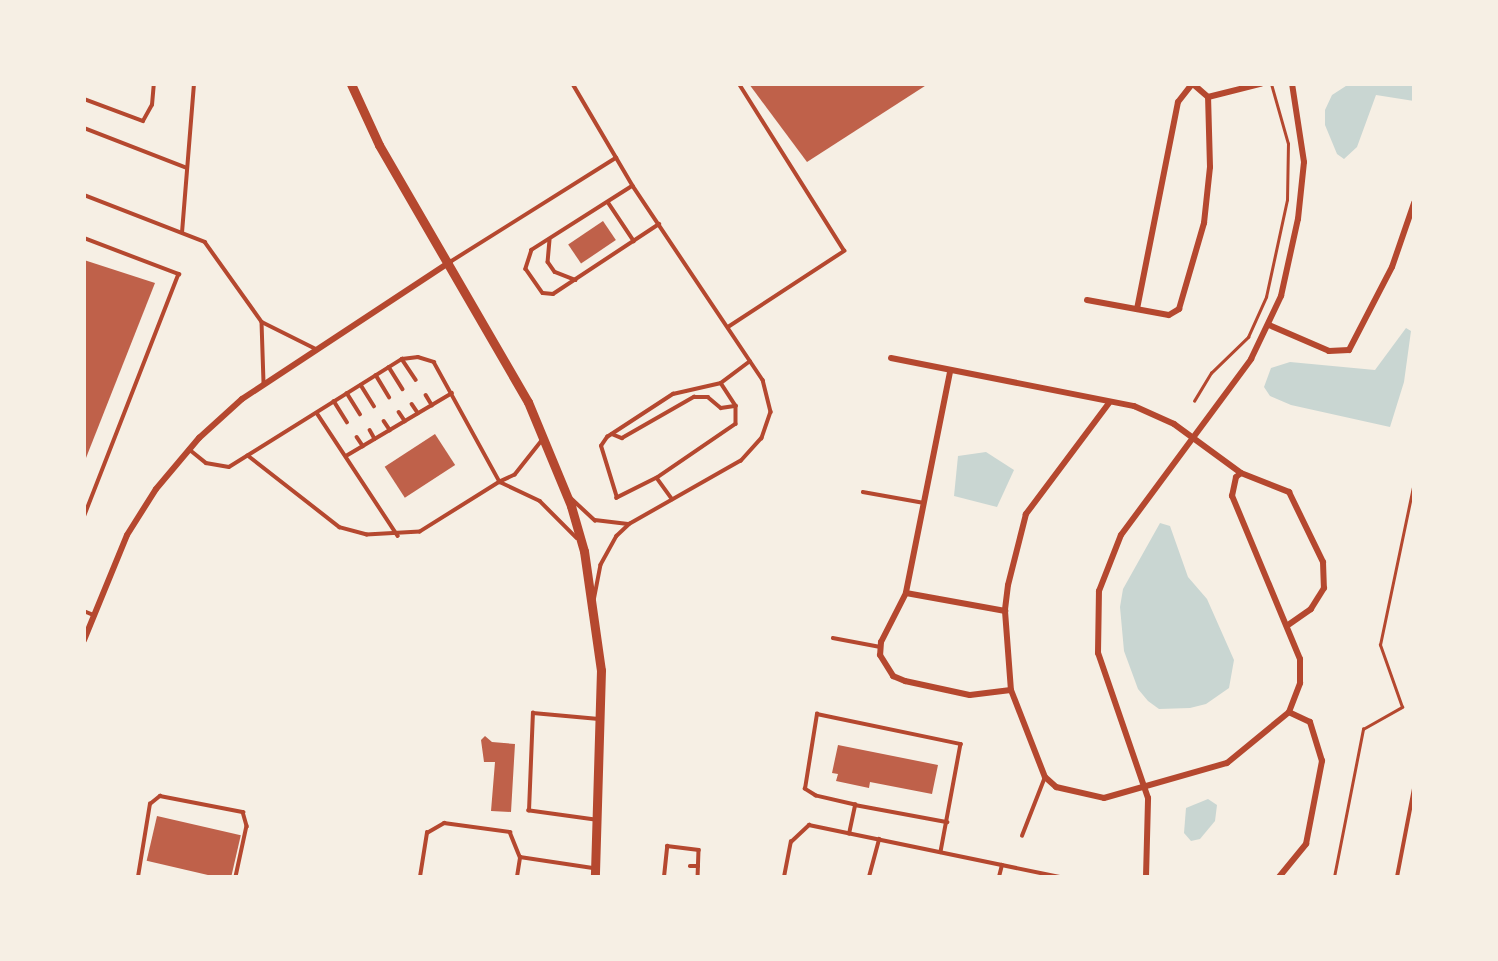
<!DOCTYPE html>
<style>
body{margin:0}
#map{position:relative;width:1498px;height:961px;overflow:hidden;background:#f6efe4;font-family:Mulish,sans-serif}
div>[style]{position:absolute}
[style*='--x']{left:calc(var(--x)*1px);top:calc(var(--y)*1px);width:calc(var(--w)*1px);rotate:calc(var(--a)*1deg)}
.water>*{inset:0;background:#c9d6d2}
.building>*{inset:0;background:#bf614a;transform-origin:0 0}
.path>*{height:2.5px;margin:-1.25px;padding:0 1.25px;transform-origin:1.25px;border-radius:1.25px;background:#b5482f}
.service>*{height:3.5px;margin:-1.75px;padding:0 1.75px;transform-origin:1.75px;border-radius:1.75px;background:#b5482f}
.minor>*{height:6px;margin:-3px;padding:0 3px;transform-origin:3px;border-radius:3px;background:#b5482f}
.secondary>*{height:9px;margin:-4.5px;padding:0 4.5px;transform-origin:4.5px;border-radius:4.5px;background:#b5482f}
span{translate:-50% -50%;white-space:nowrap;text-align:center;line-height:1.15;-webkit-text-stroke:5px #f6efe4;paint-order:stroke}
.frame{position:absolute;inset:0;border:86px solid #f6efe4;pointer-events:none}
</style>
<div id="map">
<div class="water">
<i style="clip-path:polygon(1349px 84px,1414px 84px,1414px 101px,1376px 95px,1357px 147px,1344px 159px,1337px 154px,1325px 125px,1325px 110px,1332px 95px)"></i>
<i style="clip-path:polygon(1406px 328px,1411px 331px,1404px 382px,1390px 427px,1291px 405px,1270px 396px,1264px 387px,1271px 368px,1290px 362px,1375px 370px)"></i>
<i style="clip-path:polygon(986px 452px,1014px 470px,997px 507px,954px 496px,958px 456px)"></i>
<i style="clip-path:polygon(1160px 523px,1170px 526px,1188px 577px,1207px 599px,1234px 660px,1229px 688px,1206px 704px,1190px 708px,1159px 709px,1148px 701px,1138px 689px,1124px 651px,1120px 607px,1123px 589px)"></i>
<i style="clip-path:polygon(1208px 799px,1217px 805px,1215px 821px,1200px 839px,1191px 841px,1184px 833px,1186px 808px)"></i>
</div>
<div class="building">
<i style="clip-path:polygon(749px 84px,928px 84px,807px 162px)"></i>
<i style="left:603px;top:221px;width:23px;height:42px;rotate:56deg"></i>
<i style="clip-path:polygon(84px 260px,155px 283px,84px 463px)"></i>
<i style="left:435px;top:434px;width:37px;height:60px;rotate:57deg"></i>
<i style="clip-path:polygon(485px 736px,492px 742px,515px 744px,511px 812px,491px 811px,495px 762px,484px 762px,481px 740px)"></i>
<i style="clip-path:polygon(838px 745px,938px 765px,932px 794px,870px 782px,869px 788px,836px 781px,838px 774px,832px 773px)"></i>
<i style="left:157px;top:816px;width:86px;height:46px;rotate:13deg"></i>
</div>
<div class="path">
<i style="--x:1194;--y:401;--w:33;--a:-59"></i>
<i style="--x:1211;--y:373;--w:52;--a:-44.2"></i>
<i style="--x:1248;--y:337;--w:44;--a:-65.8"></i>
<i style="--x:1266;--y:297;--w:99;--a:-77.8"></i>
<i style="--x:1287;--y:200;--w:56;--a:-89"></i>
<i style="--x:1288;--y:144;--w:62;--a:-105.8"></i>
<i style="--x:1334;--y:877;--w:151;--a:-78.9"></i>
<i style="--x:1363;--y:729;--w:45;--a:-29.4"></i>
<i style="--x:1402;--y:707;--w:66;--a:-109.5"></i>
<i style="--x:1380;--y:645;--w:167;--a:-78.2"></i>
</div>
<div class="service">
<i style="--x:573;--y:84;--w:118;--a:59.5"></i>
<i style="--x:633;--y:186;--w:234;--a:56.2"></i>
<i style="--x:763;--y:380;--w:33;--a:76"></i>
<i style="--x:771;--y:412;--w:28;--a:109"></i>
<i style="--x:762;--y:438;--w:31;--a:132"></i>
<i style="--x:741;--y:461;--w:128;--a:150.4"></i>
<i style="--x:630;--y:524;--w:18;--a:137"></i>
<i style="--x:617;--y:536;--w:33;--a:119"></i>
<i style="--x:601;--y:565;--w:36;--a:101"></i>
<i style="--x:84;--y:99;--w:63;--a:20.4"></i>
<i style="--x:143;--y:121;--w:18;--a:-61"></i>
<i style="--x:152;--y:105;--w:21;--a:-85"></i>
<i style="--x:84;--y:128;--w:110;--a:21.2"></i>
<i style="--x:633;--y:186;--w:120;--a:147.6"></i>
<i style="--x:532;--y:250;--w:20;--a:108"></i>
<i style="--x:526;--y:269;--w:29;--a:55"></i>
<i style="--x:543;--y:293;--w:10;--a:6"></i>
<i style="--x:553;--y:294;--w:127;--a:-33.4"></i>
<i style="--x:84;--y:195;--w:130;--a:21.2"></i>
<i style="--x:205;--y:242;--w:98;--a:54.5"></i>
<i style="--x:262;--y:322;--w:60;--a:26.6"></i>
<i style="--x:608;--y:202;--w:47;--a:56.3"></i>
<i style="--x:182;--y:233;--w:149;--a:-85.4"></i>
<i style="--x:84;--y:238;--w:102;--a:20.8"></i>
<i style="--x:179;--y:274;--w:262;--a:111.3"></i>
<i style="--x:550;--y:240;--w:22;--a:95"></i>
<i style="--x:548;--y:262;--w:12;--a:55"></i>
<i style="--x:555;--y:272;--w:22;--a:21"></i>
<i style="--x:450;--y:262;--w:196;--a:-32.1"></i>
<i style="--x:262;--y:322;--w:61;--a:88.1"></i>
<i style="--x:728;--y:327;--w:139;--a:-33.2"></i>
<i style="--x:844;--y:251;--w:197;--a:-122.2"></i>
<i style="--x:402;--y:359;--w:25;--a:56"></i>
<i style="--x:389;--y:367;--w:26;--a:58"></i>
<i style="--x:376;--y:375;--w:26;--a:59"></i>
<i style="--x:721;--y:383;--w:27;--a:57"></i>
<i style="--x:736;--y:406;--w:18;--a:90"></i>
<i style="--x:736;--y:424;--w:96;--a:145.6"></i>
<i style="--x:657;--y:478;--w:45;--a:153.4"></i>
<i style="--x:617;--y:498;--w:54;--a:-107.1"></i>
<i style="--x:601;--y:446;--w:11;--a:-56"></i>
<i style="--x:607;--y:437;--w:79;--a:-33.1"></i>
<i style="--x:673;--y:394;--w:49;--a:-12.9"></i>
<i style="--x:721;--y:383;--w:36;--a:-37"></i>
<i style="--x:361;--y:385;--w:25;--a:58"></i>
<i style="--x:347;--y:393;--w:25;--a:58"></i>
<i style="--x:426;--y:395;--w:12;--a:59"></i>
<i style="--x:334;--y:401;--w:25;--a:58"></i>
<i style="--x:412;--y:404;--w:11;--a:56"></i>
<i style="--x:399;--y:412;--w:11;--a:56"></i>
<i style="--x:317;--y:413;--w:147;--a:56.6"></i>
<i style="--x:384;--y:421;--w:11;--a:56"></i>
<i style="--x:370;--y:430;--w:10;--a:61"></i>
<i style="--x:612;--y:434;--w:11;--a:22"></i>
<i style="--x:622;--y:438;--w:83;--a:-29.7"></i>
<i style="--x:694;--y:397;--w:14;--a:0"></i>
<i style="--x:708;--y:397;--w:17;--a:40"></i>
<i style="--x:721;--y:408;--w:15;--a:-8"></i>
<i style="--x:357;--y:437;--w:11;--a:56"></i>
<i style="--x:542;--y:441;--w:43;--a:128.5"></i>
<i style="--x:515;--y:475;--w:17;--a:155"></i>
<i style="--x:500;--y:482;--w:44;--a:25.4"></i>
<i style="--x:540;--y:501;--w:52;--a:45"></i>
<i style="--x:189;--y:449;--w:22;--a:39"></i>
<i style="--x:206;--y:463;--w:23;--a:10"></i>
<i style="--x:229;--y:467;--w:204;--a:-32"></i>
<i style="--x:402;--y:359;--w:16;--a:-7"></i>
<i style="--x:418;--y:357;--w:17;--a:17"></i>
<i style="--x:434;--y:362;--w:137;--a:61.2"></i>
<i style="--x:500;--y:482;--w:94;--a:148"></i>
<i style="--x:420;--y:532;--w:53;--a:176.8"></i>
<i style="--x:367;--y:535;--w:28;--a:-165"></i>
<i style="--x:340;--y:528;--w:117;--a:-142"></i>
<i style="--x:346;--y:456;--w:123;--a:-30.7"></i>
<i style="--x:657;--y:478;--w:26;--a:54"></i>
<i style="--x:863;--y:492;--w:62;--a:10.2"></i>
<i style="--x:571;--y:498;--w:33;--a:43"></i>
<i style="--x:595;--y:520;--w:33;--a:7"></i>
<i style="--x:84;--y:611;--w:11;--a:22"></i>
<i style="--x:833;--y:638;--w:48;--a:10.8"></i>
<i style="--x:855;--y:805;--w:94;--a:10.5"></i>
<i style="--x:595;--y:820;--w:67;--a:-172.2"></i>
<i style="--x:529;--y:811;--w:98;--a:-87.7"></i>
<i style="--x:533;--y:713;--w:66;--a:5.2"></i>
<i style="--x:849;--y:834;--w:30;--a:-78"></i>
<i style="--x:855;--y:805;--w:40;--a:-167"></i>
<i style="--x:816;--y:796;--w:13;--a:-148"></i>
<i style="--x:805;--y:789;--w:76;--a:-80.9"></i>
<i style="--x:817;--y:714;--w:147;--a:11.8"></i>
<i style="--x:961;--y:744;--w:110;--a:100.5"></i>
<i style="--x:1022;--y:836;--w:63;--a:-68.7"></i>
<i style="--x:690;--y:866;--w:8;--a:0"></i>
<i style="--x:138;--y:877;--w:74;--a:-80.7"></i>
<i style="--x:150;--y:804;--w:13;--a:-39"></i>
<i style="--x:160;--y:796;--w:85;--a:10.9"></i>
<i style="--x:243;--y:812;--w:15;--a:74"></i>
<i style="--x:247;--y:826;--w:52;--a:102.2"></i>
<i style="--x:420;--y:877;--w:45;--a:-81"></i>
<i style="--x:427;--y:833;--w:20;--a:-30"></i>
<i style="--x:444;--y:823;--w:67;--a:7.8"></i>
<i style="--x:510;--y:832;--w:27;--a:68"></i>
<i style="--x:517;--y:877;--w:20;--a:-81"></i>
<i style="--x:520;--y:857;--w:75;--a:8.5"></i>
<i style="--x:664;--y:877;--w:31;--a:-84"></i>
<i style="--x:667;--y:846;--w:32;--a:7"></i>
<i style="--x:699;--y:850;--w:27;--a:92"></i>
<i style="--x:784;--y:877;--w:36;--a:-79"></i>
<i style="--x:791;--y:842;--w:25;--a:-43"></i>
<i style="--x:809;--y:825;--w:257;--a:11.7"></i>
<i style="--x:869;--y:877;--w:39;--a:-75"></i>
<i style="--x:999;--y:877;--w:12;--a:-76"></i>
<i style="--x:1397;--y:877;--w:90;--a:-79.1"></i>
</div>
<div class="minor">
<i style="--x:1208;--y:97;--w:54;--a:-14"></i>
<i style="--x:1087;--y:300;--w:83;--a:10.4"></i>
<i style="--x:1169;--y:315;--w:12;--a:-31"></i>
<i style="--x:1179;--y:309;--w:90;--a:-73.8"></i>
<i style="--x:1204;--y:223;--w:56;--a:-83.9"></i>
<i style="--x:1210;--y:167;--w:70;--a:-91.6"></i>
<i style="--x:1208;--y:97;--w:20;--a:-139"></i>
<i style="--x:1137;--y:309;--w:211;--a:-78.8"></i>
<i style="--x:1178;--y:102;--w:23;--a:-52"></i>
<i style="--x:1269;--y:325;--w:65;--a:23.4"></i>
<i style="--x:1329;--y:351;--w:20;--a:-3"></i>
<i style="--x:1349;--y:350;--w:93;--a:-62.6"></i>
<i style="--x:1392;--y:267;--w:68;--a:-71"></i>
<i style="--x:891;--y:358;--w:248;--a:11.2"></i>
<i style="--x:1134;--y:406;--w:44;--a:24.2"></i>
<i style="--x:1174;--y:424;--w:83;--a:36.2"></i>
<i style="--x:1241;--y:473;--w:52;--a:21.6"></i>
<i style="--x:1289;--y:492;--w:78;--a:64.1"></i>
<i style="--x:1323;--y:562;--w:26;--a:88"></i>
<i style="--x:1324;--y:588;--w:25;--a:122"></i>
<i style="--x:1311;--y:609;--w:28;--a:145"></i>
<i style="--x:950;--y:372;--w:225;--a:101.3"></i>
<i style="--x:906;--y:593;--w:55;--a:117"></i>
<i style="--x:881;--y:642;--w:13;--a:94"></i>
<i style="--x:880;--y:655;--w:25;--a:58"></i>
<i style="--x:893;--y:676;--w:13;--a:23"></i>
<i style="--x:905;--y:681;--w:66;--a:12.2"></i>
<i style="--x:970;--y:695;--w:41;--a:-7"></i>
<i style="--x:1109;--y:403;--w:139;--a:126.8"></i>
<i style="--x:1026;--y:514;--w:73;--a:104.2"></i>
<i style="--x:1008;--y:585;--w:26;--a:97"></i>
<i style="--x:1005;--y:611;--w:79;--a:85.7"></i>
<i style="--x:1011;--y:690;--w:93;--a:68.7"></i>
<i style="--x:1045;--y:777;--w:15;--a:42"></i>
<i style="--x:1056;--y:787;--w:49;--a:12.9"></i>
<i style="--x:1104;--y:798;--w:128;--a:-15.9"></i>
<i style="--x:1227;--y:763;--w:80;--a:-39.4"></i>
<i style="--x:1289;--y:712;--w:31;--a:-69"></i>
<i style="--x:1300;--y:683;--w:24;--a:-90"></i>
<i style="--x:1300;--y:659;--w:177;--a:-112.6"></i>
<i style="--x:1232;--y:496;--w:19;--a:-78"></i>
<i style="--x:1236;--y:477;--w:6;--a:-39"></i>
<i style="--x:906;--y:593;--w:101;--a:10.3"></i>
<i style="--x:84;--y:640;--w:113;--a:-67.7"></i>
<i style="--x:127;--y:535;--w:54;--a:-57.8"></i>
<i style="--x:156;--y:489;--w:67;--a:-49.9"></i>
<i style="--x:199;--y:438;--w:58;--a:-42.2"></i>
<i style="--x:242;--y:399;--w:249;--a:-33.4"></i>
<i style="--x:1146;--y:877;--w:79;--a:-88.5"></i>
<i style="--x:1148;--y:798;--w:153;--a:-109"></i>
<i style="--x:1098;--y:653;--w:62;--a:-89.1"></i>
<i style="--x:1099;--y:591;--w:60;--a:-68.6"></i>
<i style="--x:1121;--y:535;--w:219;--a:-53.5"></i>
<i style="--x:1251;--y:359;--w:70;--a:-64.5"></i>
<i style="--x:1281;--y:296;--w:79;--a:-77.6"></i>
<i style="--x:1298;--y:219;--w:57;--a:-84"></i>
<i style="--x:1304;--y:162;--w:79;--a:-98.7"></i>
<i style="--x:1279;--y:877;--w:43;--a:-50.7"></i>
<i style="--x:1306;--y:844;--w:85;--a:-79.1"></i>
<i style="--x:1322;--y:761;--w:41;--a:-107.1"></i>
<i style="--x:1310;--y:722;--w:23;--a:-155"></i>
</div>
<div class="secondary">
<i style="--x:351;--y:84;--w:67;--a:65.3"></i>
<i style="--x:379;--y:145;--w:297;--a:59.9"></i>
<i style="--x:528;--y:402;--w:113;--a:67.5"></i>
<i style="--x:571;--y:506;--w:47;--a:73.9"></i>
<i style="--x:584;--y:551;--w:120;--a:81.9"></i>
<i style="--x:601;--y:670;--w:207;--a:91.7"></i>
</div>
<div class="frame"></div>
</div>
